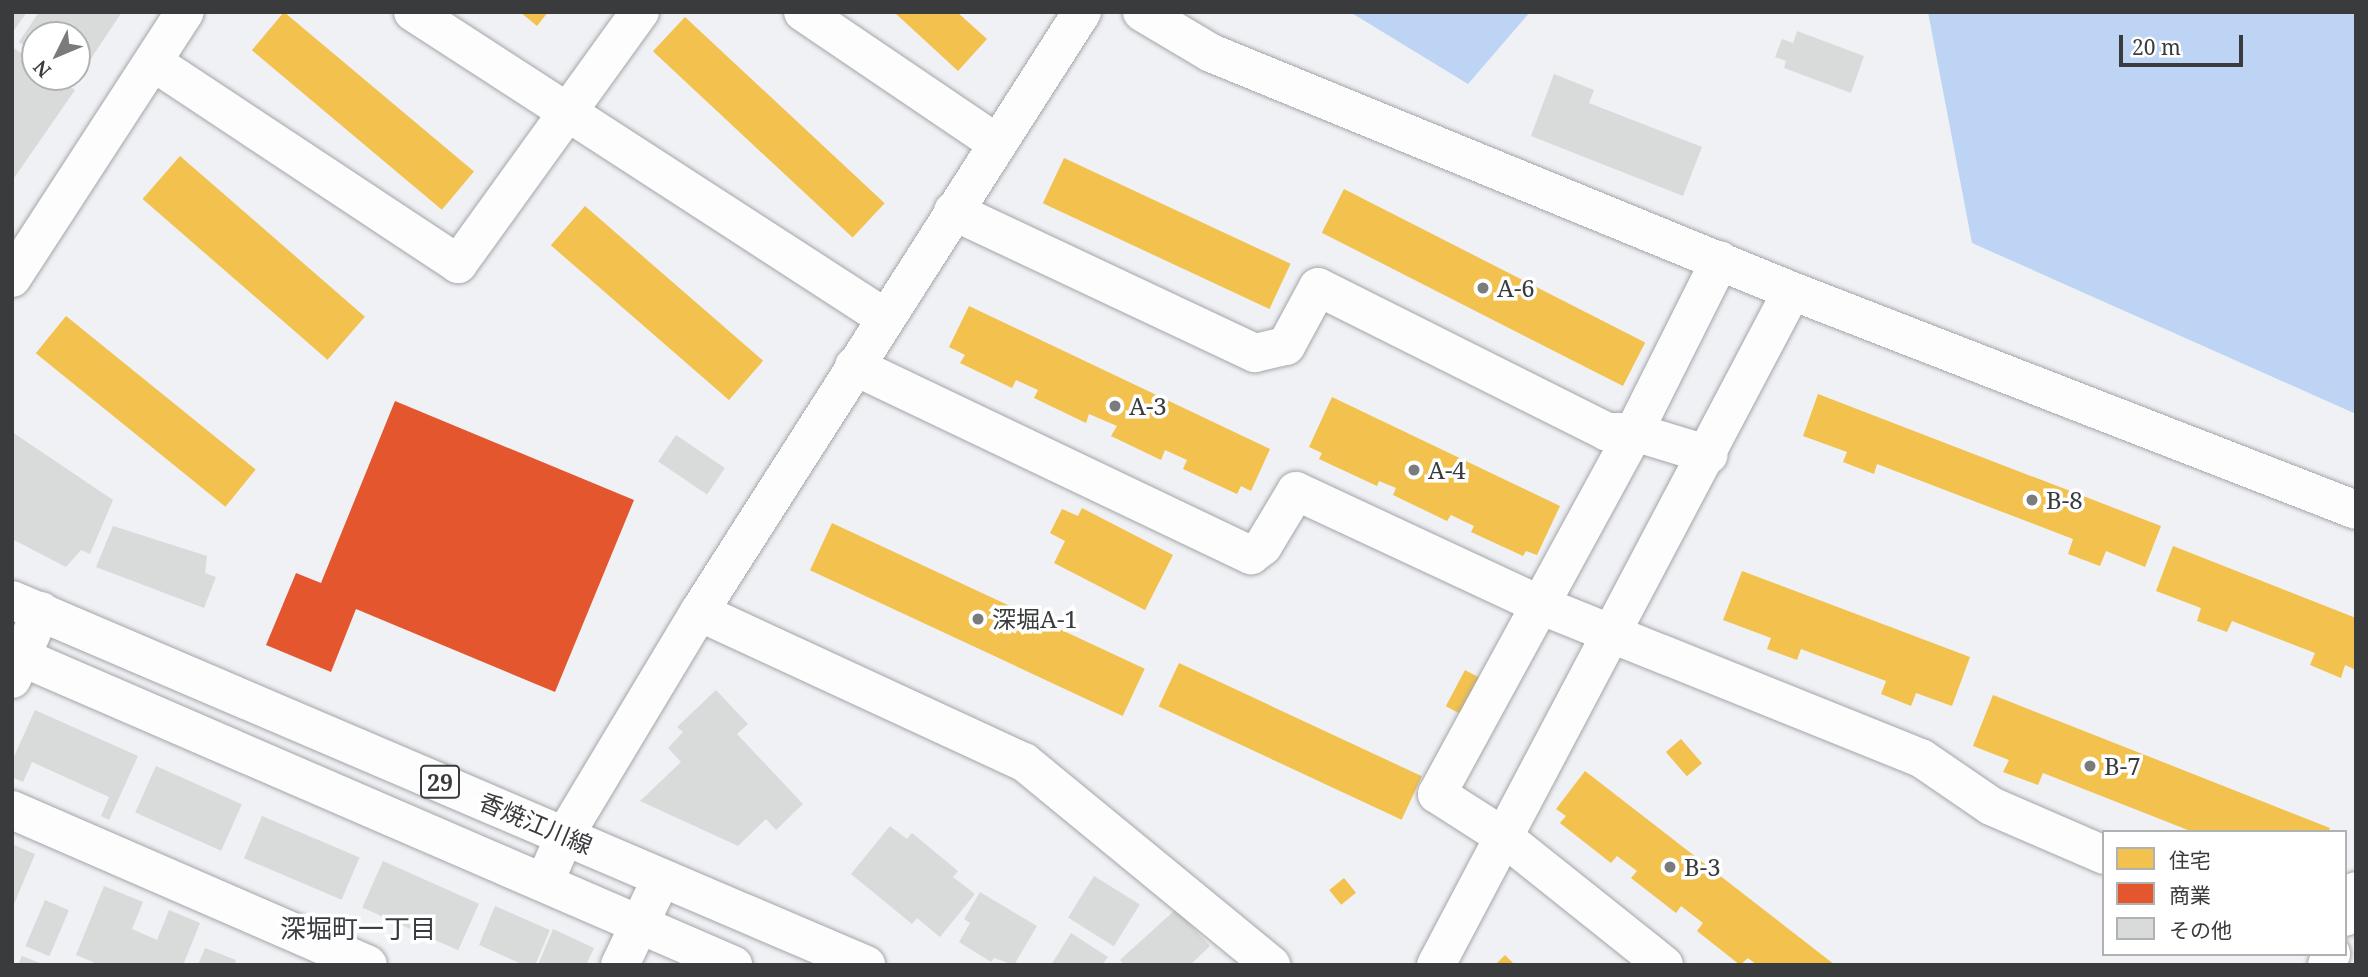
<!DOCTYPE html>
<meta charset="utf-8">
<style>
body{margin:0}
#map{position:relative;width:2368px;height:977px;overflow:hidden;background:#eff1f4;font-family:"Noto Serif","Noto Sans JP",serif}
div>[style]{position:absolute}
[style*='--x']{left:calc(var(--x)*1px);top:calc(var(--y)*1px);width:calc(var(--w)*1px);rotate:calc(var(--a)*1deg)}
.forest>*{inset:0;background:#bdd4f4}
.homes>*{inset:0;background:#f2c14e;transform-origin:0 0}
.shops>*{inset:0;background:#e4572e}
.building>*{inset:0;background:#d9dada;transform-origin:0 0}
.roads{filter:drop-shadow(0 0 2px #a4a6a9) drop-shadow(0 0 2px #a4a6a9)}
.minor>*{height:38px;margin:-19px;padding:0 19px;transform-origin:19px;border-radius:19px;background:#fdfdfd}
.tertiary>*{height:38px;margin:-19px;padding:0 19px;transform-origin:19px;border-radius:19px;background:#fdfdfd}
.primary>*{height:38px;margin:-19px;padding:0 19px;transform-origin:19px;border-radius:19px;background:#fdfdfd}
.dots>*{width:19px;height:19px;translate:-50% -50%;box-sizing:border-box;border:4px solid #fff;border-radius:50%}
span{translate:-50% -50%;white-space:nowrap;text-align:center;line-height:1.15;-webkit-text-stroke:7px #fff;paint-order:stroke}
.shield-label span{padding:2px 5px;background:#fff;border:2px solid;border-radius:5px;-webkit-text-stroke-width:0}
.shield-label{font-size:23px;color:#393b3d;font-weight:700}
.poi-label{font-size:24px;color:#393b3d}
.left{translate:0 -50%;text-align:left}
.street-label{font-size:24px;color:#393b3d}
.neighbourhood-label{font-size:26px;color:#383b40}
.frame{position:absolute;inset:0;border:14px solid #393b3d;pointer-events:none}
.legend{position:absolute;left:2102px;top:830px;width:245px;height:126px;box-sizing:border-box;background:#fff;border:2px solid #b0b1b1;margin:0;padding:9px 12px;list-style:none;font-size:21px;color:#393b3d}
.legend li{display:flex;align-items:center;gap:14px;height:35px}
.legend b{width:35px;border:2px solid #b0b1b1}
.north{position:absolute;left:21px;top:21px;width:70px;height:70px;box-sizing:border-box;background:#fff;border:2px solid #b0b1b1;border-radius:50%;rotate:227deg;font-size:19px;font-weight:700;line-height:28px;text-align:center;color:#393b3d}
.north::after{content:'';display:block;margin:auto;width:24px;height:32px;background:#797b7d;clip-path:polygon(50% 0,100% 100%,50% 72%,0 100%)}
.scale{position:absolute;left:2119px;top:35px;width:124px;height:32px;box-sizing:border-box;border:4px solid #393b3d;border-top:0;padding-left:9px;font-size:21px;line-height:24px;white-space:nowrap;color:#393b3d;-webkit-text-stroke:5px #fff;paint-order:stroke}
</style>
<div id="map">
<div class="forest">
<i style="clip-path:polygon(1350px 12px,1530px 12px,1468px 84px)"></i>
<i style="clip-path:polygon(1928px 12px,2356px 12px,2356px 414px,1972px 243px)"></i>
</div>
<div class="homes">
<i style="left:284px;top:12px;width:248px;height:50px;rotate:40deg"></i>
<i style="clip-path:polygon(520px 12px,548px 12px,537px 26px)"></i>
<i style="clip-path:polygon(894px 12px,957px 12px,987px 39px,958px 71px)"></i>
<i style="left:685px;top:17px;width:273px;height:47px;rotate:43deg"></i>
<i style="left:180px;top:156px;width:245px;height:57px;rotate:41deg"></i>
<i style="left:1064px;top:158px;width:250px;height:50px;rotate:25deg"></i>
<i style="left:1344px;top:189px;width:338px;height:49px;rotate:27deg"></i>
<i style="left:585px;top:206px;width:236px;height:52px;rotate:41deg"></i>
<i style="clip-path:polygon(969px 306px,1270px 449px,1251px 491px,1241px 486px,1237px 494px,1183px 469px,1187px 460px,1165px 450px,1161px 460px,1111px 436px,1117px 426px,1089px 414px,1086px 423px,1034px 398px,1038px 390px,1016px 380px,1012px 388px,960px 363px,965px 355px,949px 347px)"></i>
<i style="left:66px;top:316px;width:244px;height:48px;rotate:39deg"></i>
<i style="clip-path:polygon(1818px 394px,2161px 526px,2145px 567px,2106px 551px,2100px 566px,2068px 554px,2073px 539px,1877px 464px,1874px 474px,1843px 462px,1847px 452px,1803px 436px)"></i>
<i style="clip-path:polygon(1332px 397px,1560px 506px,1537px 555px,1526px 551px,1523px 556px,1471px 532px,1474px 526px,1451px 515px,1447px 521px,1393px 495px,1396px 488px,1379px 481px,1377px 486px,1319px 459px,1322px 453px,1309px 447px)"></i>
<i style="clip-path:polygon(1082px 508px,1173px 555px,1145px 610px,1054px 563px,1065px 541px,1050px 533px,1062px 509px,1078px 516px)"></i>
<i style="left:832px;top:523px;width:345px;height:52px;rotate:25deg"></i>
<i style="clip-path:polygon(2173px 546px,2356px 618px,2356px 670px,2345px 665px,2341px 678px,2310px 665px,2315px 653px,2232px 621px,2227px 632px,2197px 621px,2201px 608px,2156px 591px)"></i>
<i style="clip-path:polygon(1742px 571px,1970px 657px,1952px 706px,1916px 693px,1911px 706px,1881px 694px,1886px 681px,1801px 649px,1797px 660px,1767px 649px,1771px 638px,1723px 620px)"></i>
<i style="left:1179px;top:663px;width:268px;height:48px;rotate:25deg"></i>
<i style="left:1465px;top:670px;width:21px;height:41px;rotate:28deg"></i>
<i style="clip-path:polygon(1993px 695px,2330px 828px,2328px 832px,2193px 832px,2043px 773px,2038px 785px,2003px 772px,2009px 760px,1973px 746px)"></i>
<i style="left:1681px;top:739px;width:32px;height:20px;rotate:49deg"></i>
<i style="clip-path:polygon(1585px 771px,1835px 965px,1757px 965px,1748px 958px,1740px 965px,1697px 931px,1703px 923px,1681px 906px,1676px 913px,1631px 878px,1637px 871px,1617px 856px,1611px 863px,1560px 823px,1566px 816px,1556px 809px)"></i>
<i style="left:1344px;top:878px;width:19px;height:19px;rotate:51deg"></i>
<i style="clip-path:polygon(1505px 955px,1515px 965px,1495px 965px)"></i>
</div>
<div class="shops">
<i style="clip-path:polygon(395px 401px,634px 500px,555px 692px,356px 609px,331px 672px,266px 645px,296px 573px,321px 583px)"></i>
</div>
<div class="building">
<i style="clip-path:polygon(12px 12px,27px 12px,12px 33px)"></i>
<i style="clip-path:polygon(39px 12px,122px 12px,76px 81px,70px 77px,77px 77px,77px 35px,35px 35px,35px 53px,19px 42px)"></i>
<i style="clip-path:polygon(1797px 31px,1864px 56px,1851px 93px,1784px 68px,1786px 61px,1775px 57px,1782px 39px,1793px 43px)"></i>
<i style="clip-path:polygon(12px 47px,35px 62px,35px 77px,56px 77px,75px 90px,12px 181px)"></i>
<i style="clip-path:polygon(1554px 74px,1594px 90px,1589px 103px,1702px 147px,1683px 196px,1531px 136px)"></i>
<i style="clip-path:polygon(12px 432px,113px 500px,90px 554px,81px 550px,66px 567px,12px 539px)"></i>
<i style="left:676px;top:435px;width:59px;height:32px;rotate:34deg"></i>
<i style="clip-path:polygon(113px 526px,207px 556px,205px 573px,216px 577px,204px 608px,96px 567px)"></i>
<i style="clip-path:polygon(716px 690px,748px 724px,737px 734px,803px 804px,776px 830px,766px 819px,738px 846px,640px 801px,681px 762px,668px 748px,683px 732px,677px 727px)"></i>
<i style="clip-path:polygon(35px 710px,138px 756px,109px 820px,101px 816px,109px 797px,32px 762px,23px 782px,12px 777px,12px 761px)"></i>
<i style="left:156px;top:766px;width:94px;height:51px;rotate:24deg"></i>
<i style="left:262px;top:816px;width:106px;height:46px;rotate:23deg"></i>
<i style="clip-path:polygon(890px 826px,907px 839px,912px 833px,958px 871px,953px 877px,975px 894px,940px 937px,917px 918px,912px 924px,851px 874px)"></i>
<i style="clip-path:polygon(12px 844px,35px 854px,12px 909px)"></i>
<i style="left:383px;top:861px;width:105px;height:51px;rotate:24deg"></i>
<i style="left:1094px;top:876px;width:54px;height:49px;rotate:32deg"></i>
<i style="clip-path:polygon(104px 886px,143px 902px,132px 929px,157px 940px,169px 910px,200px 923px,183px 965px,100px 965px,76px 955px)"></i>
<i style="clip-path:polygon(980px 892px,1037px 926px,1014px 965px,994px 958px,991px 962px,959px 942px,970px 923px,964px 919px)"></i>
<i style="left:45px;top:900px;width:26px;height:50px;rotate:23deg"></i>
<i style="clip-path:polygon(495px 906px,550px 930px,535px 965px,524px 965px,479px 945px)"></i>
<i style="clip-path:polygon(1176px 909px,1210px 946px,1190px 965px,1124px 965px,1120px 960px)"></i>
<i style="clip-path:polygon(553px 929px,594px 948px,586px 965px,538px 965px)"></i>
<i style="clip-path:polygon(1071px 933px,1108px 957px,1102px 965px,1051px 965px)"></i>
<i style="clip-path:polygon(205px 948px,236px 960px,234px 965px,198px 965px)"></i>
<i style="clip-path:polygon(22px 956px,45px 965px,18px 965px)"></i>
</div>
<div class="roads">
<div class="minor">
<i style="--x:413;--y:12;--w:561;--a:32.93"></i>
<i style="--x:803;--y:12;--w:235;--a:34.1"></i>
<i style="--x:1142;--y:12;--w:80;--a:30.7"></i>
<i style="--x:1211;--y:53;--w:628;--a:22.28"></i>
<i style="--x:1792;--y:291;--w:605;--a:21.22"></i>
<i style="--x:153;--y:62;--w:366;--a:33.5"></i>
<i style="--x:458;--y:264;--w:311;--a:-54.2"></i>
<i style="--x:953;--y:211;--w:334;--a:25.2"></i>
<i style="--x:1255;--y:353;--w:32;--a:-13"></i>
<i style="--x:1286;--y:346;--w:67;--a:-61.5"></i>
<i style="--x:1318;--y:287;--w:323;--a:26.6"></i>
<i style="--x:1607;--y:432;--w:27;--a:0"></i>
<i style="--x:1634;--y:432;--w:78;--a:17"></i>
<i style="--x:12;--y:278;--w:317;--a:-57"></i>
<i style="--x:854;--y:366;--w:440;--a:25.5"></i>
<i style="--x:1251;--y:555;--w:15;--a:-37"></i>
<i style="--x:1263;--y:546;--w:64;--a:-59"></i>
<i style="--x:1296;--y:491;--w:269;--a:25"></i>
<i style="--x:1540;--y:605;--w:411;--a:21.9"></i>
<i style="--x:1921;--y:758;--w:85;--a:34.4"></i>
<i style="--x:1991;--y:806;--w:123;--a:23.4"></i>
<i style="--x:12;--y:679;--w:74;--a:-66.9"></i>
<i style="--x:12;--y:810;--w:388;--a:23.5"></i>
<i style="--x:620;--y:965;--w:95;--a:-64.5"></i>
<i style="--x:1436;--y:965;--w:762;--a:-62.16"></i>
<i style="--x:1664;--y:965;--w:208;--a:-141.4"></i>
<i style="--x:1501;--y:835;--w:76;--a:-147.4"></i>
<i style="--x:1437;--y:794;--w:412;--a:-61.4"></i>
<i style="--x:1634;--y:432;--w:192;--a:-63.4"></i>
</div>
<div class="tertiary">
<i style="--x:699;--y:612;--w:358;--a:24.8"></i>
<i style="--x:1024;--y:762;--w:320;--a:39.4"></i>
<i style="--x:545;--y:881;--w:50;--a:-66.5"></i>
<i style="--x:565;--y:835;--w:260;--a:-59"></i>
<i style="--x:699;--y:612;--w:712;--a:-57.45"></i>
<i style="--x:2345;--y:917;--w:28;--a:-67"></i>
<i style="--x:2327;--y:965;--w:12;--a:-70"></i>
</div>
<div class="primary">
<i style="--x:12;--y:600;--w:929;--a:23.14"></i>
<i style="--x:12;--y:653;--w:786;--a:23.4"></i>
</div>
</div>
<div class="dots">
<i style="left:1483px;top:288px;background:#797b7d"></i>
<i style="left:1115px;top:406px;background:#797b7d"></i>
<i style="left:1414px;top:470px;background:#797b7d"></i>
<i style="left:2032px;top:500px;background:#797b7d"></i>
<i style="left:978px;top:619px;background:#797b7d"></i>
<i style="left:2090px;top:766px;background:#797b7d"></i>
<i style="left:1670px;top:867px;background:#797b7d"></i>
</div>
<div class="shield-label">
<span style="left:440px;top:782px">29</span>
</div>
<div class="poi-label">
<span class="left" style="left:1497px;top:288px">A-6</span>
<span class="left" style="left:1129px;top:406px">A-3</span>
<span class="left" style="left:1428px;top:470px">A-4</span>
<span class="left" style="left:2046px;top:500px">B-8</span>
<span class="left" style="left:992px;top:619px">深堀A-1</span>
<span class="left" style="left:2104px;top:766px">B-7</span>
<span class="left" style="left:1684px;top:867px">B-3</span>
</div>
<div class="street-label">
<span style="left:536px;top:823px;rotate:23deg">香焼江川線</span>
</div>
<div class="neighbourhood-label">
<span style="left:358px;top:929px">深堀町一丁目</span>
</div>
<div class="frame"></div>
<ul class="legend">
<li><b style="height:19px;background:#f2c14e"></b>住宅</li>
<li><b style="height:19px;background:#e4572e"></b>商業</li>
<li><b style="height:19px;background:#d9dada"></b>その他</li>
</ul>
<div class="north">N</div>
<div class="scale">20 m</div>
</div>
